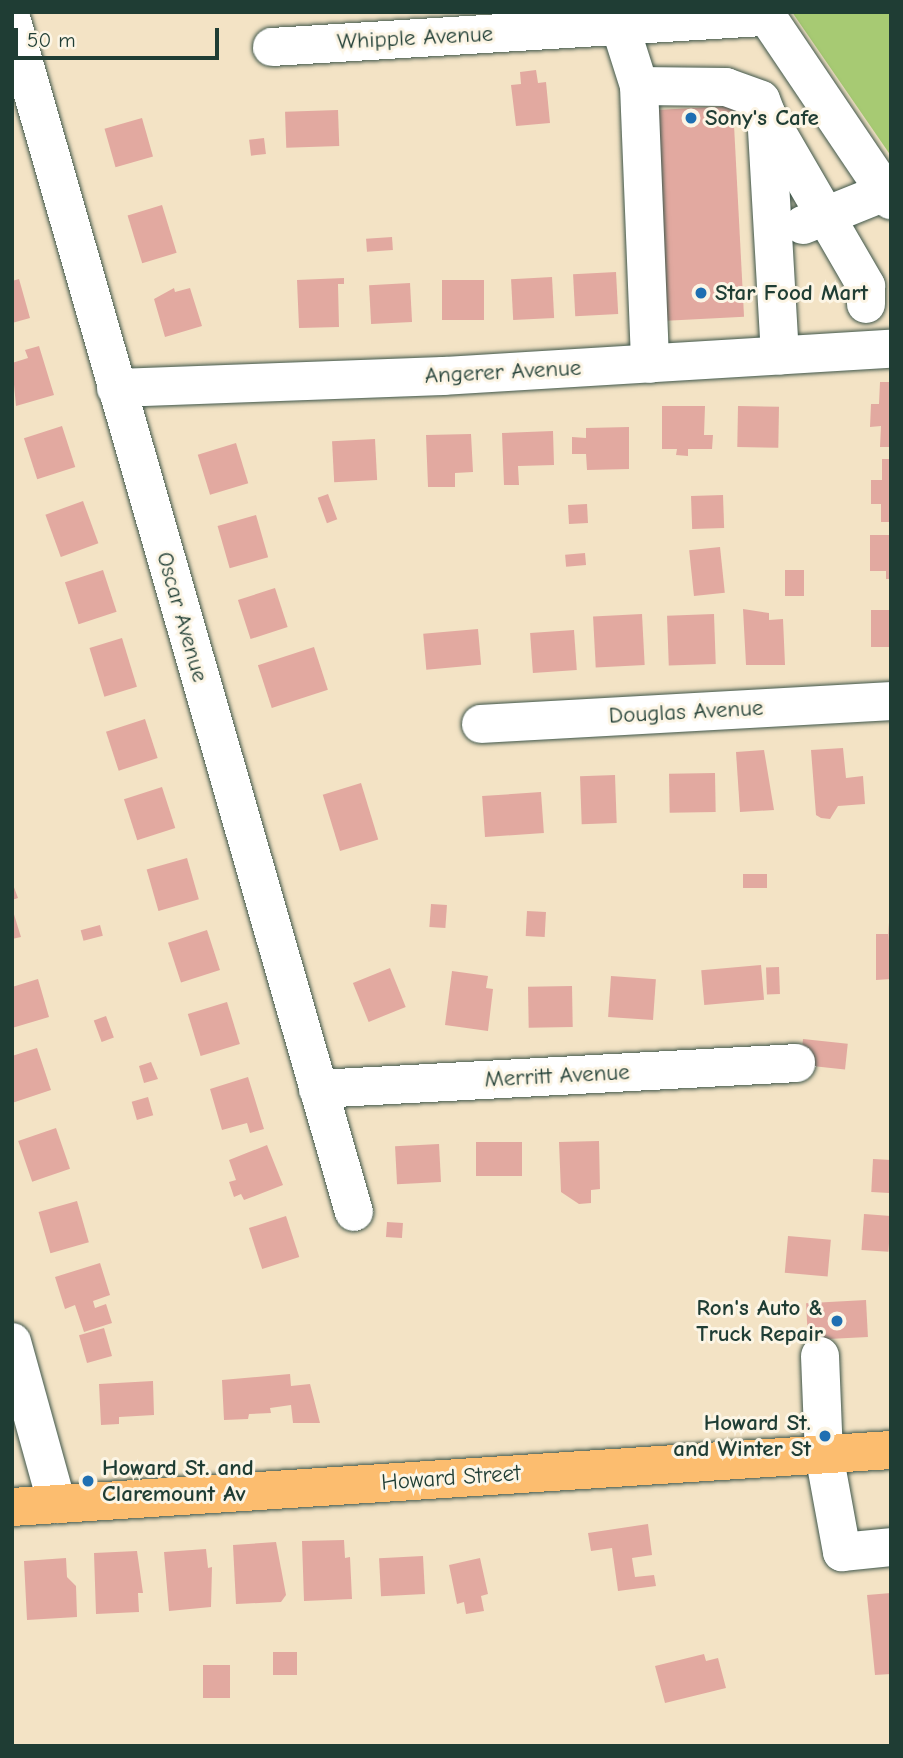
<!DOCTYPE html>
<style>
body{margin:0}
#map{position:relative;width:903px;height:1758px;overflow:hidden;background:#f3e3c5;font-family:"Comic Neue",sans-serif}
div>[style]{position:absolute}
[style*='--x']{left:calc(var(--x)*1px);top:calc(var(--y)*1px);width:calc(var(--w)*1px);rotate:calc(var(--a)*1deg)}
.green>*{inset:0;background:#a7ca73}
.building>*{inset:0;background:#e2a9a0;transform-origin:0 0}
.roads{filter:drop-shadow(0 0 2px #3f564a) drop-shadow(0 0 2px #3f564a)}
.minor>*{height:38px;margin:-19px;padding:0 19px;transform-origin:19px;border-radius:19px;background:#fff}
.major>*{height:38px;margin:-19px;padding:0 19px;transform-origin:19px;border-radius:19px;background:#fcbd6f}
.dots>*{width:19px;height:19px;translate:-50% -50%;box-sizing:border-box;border:4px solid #fcf5e5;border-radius:50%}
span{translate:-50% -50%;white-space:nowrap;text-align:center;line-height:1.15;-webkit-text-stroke:6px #fcf5e5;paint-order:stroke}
.street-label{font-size:23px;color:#1f3d34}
.poi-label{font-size:23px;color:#1f3d34;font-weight:700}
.left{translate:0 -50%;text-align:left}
.right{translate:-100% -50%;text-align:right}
.frame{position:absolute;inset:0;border:14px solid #1f3d34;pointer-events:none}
.scale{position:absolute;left:14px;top:28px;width:205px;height:32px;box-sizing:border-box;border:4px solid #1f3d34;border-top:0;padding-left:9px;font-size:21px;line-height:24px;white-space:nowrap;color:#1f3d34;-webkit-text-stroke:5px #fcf5e5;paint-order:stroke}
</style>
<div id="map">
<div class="green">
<i style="clip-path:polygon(792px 12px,891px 12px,891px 156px)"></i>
</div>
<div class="building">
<i style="clip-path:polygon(536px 70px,538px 83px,546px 82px,550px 123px,516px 126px,511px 85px,521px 84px,520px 72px)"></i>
<i style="left:733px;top:106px;width:211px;height:87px;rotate:87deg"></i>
<i style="left:338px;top:110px;width:36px;height:53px;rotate:88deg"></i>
<i style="left:142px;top:118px;width:40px;height:39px;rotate:74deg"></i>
<i style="left:264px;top:138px;width:16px;height:15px;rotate:83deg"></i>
<i style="left:162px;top:205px;width:50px;height:36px;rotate:73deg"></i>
<i style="left:392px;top:237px;width:13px;height:26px;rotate:86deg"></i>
<i style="left:616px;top:272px;width:42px;height:43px;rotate:87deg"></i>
<i style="left:552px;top:277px;width:41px;height:41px;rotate:87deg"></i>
<i style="clip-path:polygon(344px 278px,344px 284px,338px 284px,339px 327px,299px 328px,297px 280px)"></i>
<i style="clip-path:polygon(19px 279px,30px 318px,12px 323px,12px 281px)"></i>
<i style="left:442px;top:280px;width:42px;height:40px"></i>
<i style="left:410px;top:283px;width:39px;height:41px;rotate:87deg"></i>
<i style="clip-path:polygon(174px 288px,175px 292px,190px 288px,202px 326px,165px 337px,154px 299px)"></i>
<i style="clip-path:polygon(39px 346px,54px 395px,16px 406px,12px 363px,28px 358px,25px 350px)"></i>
<i style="clip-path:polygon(880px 382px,891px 382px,891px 447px,880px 447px,881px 426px,870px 427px,871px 404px,879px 404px)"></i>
<i style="clip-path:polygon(662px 406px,705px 406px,704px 435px,713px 435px,712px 449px,688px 449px,688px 456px,676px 455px,677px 449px,662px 449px)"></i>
<i style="left:738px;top:406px;width:41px;height:41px;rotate:1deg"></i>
<i style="left:62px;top:426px;width:43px;height:40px;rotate:72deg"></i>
<i style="clip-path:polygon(629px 427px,629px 469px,587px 470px,586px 454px,572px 454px,572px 437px,586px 438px,586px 428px)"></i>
<i style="clip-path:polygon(553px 431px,554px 465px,518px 466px,519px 485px,504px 485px,502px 433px)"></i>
<i style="clip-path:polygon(471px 434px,473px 472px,455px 473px,455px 487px,428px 487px,426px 435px)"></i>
<i style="left:375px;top:439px;width:41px;height:43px;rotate:87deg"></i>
<i style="left:236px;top:443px;width:42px;height:40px;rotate:73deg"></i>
<i style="clip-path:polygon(882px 459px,891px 459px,891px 522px,881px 522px,881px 504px,871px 504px,871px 480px,882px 480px)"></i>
<i style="left:328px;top:494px;width:27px;height:11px;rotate:70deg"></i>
<i style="left:723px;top:495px;width:33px;height:32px;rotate:88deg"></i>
<i style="left:83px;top:501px;width:45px;height:40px;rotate:70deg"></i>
<i style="left:587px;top:504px;width:19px;height:19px;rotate:87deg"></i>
<i style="left:256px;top:515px;width:44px;height:40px;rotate:74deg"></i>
<i style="clip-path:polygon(870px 535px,891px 535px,891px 579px,886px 579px,886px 571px,870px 571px)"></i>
<i style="left:720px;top:547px;width:46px;height:31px;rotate:84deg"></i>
<i style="left:585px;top:553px;width:12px;height:20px;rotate:85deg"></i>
<i style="left:103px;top:570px;width:44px;height:40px;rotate:72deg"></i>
<i style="left:785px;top:570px;width:19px;height:26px"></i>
<i style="left:275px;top:588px;width:41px;height:39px;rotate:72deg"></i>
<i style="clip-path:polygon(743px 609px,769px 613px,769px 620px,783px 619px,785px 665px,746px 665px)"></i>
<i style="left:871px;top:610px;width:20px;height:37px"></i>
<i style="left:642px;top:614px;width:51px;height:49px;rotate:87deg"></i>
<i style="left:714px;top:614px;width:50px;height:47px;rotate:88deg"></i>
<i style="left:478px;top:629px;width:36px;height:55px;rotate:85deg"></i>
<i style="left:574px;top:630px;width:40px;height:44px;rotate:86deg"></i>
<i style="left:122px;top:638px;width:51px;height:34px;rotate:73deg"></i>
<i style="left:314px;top:647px;width:45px;height:59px;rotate:72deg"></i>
<i style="left:145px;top:719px;width:41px;height:41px;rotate:72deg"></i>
<i style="clip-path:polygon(843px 748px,846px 778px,863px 776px,865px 804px,838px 806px,830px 819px,821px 818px,816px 815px,811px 750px)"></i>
<i style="clip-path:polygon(764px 750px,774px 810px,740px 812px,736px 752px)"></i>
<i style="left:715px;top:773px;width:39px;height:46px;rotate:89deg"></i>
<i style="left:615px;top:775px;width:48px;height:35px;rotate:88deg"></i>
<i style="left:361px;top:783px;width:59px;height:40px;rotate:73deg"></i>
<i style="left:162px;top:787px;width:43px;height:40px;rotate:72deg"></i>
<i style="left:541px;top:792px;width:41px;height:59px;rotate:86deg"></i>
<i style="left:187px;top:858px;width:43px;height:42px;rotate:74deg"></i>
<i style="left:743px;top:874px;width:24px;height:14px"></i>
<i style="clip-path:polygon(12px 882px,18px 898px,12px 900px)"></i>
<i style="left:431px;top:904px;width:16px;height:23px;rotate:4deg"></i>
<i style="clip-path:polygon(12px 908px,21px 937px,12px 939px)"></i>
<i style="left:527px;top:911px;width:19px;height:25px;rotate:3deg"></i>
<i style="clip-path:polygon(888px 922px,891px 979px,876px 980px,876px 934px,888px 934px)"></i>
<i style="left:100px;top:925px;width:11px;height:20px;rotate:75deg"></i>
<i style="left:207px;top:930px;width:42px;height:41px;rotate:72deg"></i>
<i style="left:761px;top:965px;width:35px;height:60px;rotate:85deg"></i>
<i style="left:779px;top:967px;width:27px;height:13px;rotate:88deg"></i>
<i style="left:390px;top:968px;width:42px;height:40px;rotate:68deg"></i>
<i style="clip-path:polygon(452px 971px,488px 976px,486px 988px,493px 989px,488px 1031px,445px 1025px)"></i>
<i style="left:611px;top:976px;width:45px;height:41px;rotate:4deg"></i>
<i style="clip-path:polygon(38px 979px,49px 1017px,12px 1028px,12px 987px)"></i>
<i style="left:572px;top:986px;width:41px;height:44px;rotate:89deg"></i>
<i style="left:227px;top:1002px;width:44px;height:41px;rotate:73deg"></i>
<i style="left:106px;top:1016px;width:23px;height:13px;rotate:70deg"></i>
<i style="left:803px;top:1039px;width:45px;height:26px;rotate:6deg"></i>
<i style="clip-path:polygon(37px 1048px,51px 1090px,12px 1103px,12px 1056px)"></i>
<i style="clip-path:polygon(151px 1062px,158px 1079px,144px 1083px,139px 1066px)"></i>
<i style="clip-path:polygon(248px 1077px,264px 1129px,250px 1133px,247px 1123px,222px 1130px,210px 1089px)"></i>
<i style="left:148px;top:1097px;width:19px;height:17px;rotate:74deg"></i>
<i style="left:56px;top:1128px;width:43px;height:40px;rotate:71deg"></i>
<i style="clip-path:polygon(599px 1141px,600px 1189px,591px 1190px,591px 1203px,579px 1204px,561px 1192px,559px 1142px)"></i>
<i style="left:476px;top:1142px;width:46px;height:34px"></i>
<i style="left:439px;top:1144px;width:38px;height:44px;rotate:87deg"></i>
<i style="clip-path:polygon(267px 1145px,283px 1185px,244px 1200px,241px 1194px,234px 1197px,229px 1182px,236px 1180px,229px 1160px)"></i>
<i style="left:873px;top:1159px;width:18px;height:33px;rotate:3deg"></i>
<i style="left:77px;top:1201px;width:43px;height:40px;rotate:74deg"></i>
<i style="left:864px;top:1214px;width:27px;height:36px;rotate:4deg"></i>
<i style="left:286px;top:1216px;width:43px;height:39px;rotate:72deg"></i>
<i style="left:387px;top:1222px;width:16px;height:15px;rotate:4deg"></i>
<i style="left:788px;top:1236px;width:43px;height:37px;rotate:5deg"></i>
<i style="clip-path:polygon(100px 1263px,110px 1295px,93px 1301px,95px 1308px,106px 1304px,112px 1323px,84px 1332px,75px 1305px,65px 1309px,55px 1277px)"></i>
<i style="left:866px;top:1300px;width:37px;height:60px;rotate:87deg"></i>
<i style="left:104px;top:1328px;width:29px;height:26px;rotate:74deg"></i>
<i style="clip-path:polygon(290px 1374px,291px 1386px,310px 1384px,320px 1423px,293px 1423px,291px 1405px,270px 1408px,271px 1413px,249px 1414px,248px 1419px,224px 1420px,222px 1380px)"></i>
<i style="clip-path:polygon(153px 1381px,154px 1415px,119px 1417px,119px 1424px,101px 1425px,99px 1384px)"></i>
<i style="clip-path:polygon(648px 1524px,652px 1555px,632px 1558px,635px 1577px,654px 1575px,656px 1586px,618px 1591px,612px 1548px,591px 1551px,588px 1533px)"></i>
<i style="clip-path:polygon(344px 1540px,345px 1558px,350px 1557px,352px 1599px,304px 1601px,302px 1541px)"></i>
<i style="clip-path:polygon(276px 1542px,286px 1595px,281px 1602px,236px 1604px,233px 1545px)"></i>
<i style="clip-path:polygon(206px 1549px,208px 1568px,212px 1567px,211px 1607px,169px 1611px,164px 1552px)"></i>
<i style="clip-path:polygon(137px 1551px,143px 1593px,138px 1593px,139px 1612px,96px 1614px,94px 1553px)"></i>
<i style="left:423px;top:1556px;width:38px;height:44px;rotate:87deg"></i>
<i style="clip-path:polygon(66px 1558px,67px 1577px,76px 1586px,77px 1617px,27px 1620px,24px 1561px)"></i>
<i style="clip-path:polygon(480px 1558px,488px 1594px,481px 1596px,484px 1611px,466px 1614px,464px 1602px,457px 1604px,449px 1565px)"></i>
<i style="clip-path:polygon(891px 1593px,891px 1674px,875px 1675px,867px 1595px)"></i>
<i style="left:273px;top:1652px;width:24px;height:23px"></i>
<i style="clip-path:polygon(704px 1654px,706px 1661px,718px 1658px,726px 1688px,665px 1703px,655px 1666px)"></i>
<i style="left:203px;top:1665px;width:27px;height:33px"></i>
</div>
<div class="roads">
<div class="minor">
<i style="--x:764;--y:12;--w:227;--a:56"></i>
<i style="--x:12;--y:21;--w:1239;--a:73.98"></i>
<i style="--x:620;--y:26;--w:63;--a:72.4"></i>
<i style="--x:639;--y:86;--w:278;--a:87.7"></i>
<i style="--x:272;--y:47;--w:496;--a:-3.5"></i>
<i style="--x:639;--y:86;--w:87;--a:0.7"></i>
<i style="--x:726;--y:87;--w:37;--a:20"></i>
<i style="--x:761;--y:100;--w:14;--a:69"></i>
<i style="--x:766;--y:113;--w:243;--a:86.7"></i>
<i style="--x:771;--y:122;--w:190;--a:59.9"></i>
<i style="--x:866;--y:286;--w:18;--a:90"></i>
<i style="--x:803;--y:225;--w:88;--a:-21.9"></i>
<i style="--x:116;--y:388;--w:328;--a:-2.1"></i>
<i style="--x:444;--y:376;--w:448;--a:-3.5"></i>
<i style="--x:481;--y:724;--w:411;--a:-3.2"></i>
<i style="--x:318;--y:1089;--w:479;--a:-3.1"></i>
<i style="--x:12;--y:1342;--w:168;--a:74.5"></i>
<i style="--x:820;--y:1356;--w:98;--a:87.7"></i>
<i style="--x:824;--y:1454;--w:100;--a:79.6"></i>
<i style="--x:842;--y:1552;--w:49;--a:-5.8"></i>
</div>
<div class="major">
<i style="--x:12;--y:1507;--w:881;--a:-3.71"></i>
</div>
</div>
<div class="dots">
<i style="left:691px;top:118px;background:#1f6fb2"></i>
<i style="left:701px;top:293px;background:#1f6fb2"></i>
<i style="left:837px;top:1321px;background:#1f6fb2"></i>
<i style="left:825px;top:1436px;background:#1f6fb2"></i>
<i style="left:88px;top:1481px;background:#1f6fb2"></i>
</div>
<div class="street-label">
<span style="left:415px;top:38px;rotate:-3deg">Whipple Avenue</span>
<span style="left:503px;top:372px;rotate:-3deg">Angerer Avenue</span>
<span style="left:182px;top:617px;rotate:74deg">Oscar Avenue</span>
<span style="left:686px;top:712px;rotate:-3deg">Douglas Avenue</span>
<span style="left:557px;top:1076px;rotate:-3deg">Merritt Avenue</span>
<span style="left:451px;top:1478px;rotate:-4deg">Howard Street</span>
</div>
<div class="poi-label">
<span class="left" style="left:705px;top:118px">Sony's Cafe</span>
<span class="left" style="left:715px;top:293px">Star Food Mart</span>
<span class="right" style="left:823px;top:1321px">Ron's Auto &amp;<br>Truck Repair</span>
<span class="right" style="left:811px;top:1436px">Howard St.<br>and Winter St</span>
<span class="left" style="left:102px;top:1481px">Howard St. and<br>Claremount Av</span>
</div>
<div class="frame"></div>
<div class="scale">50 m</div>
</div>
